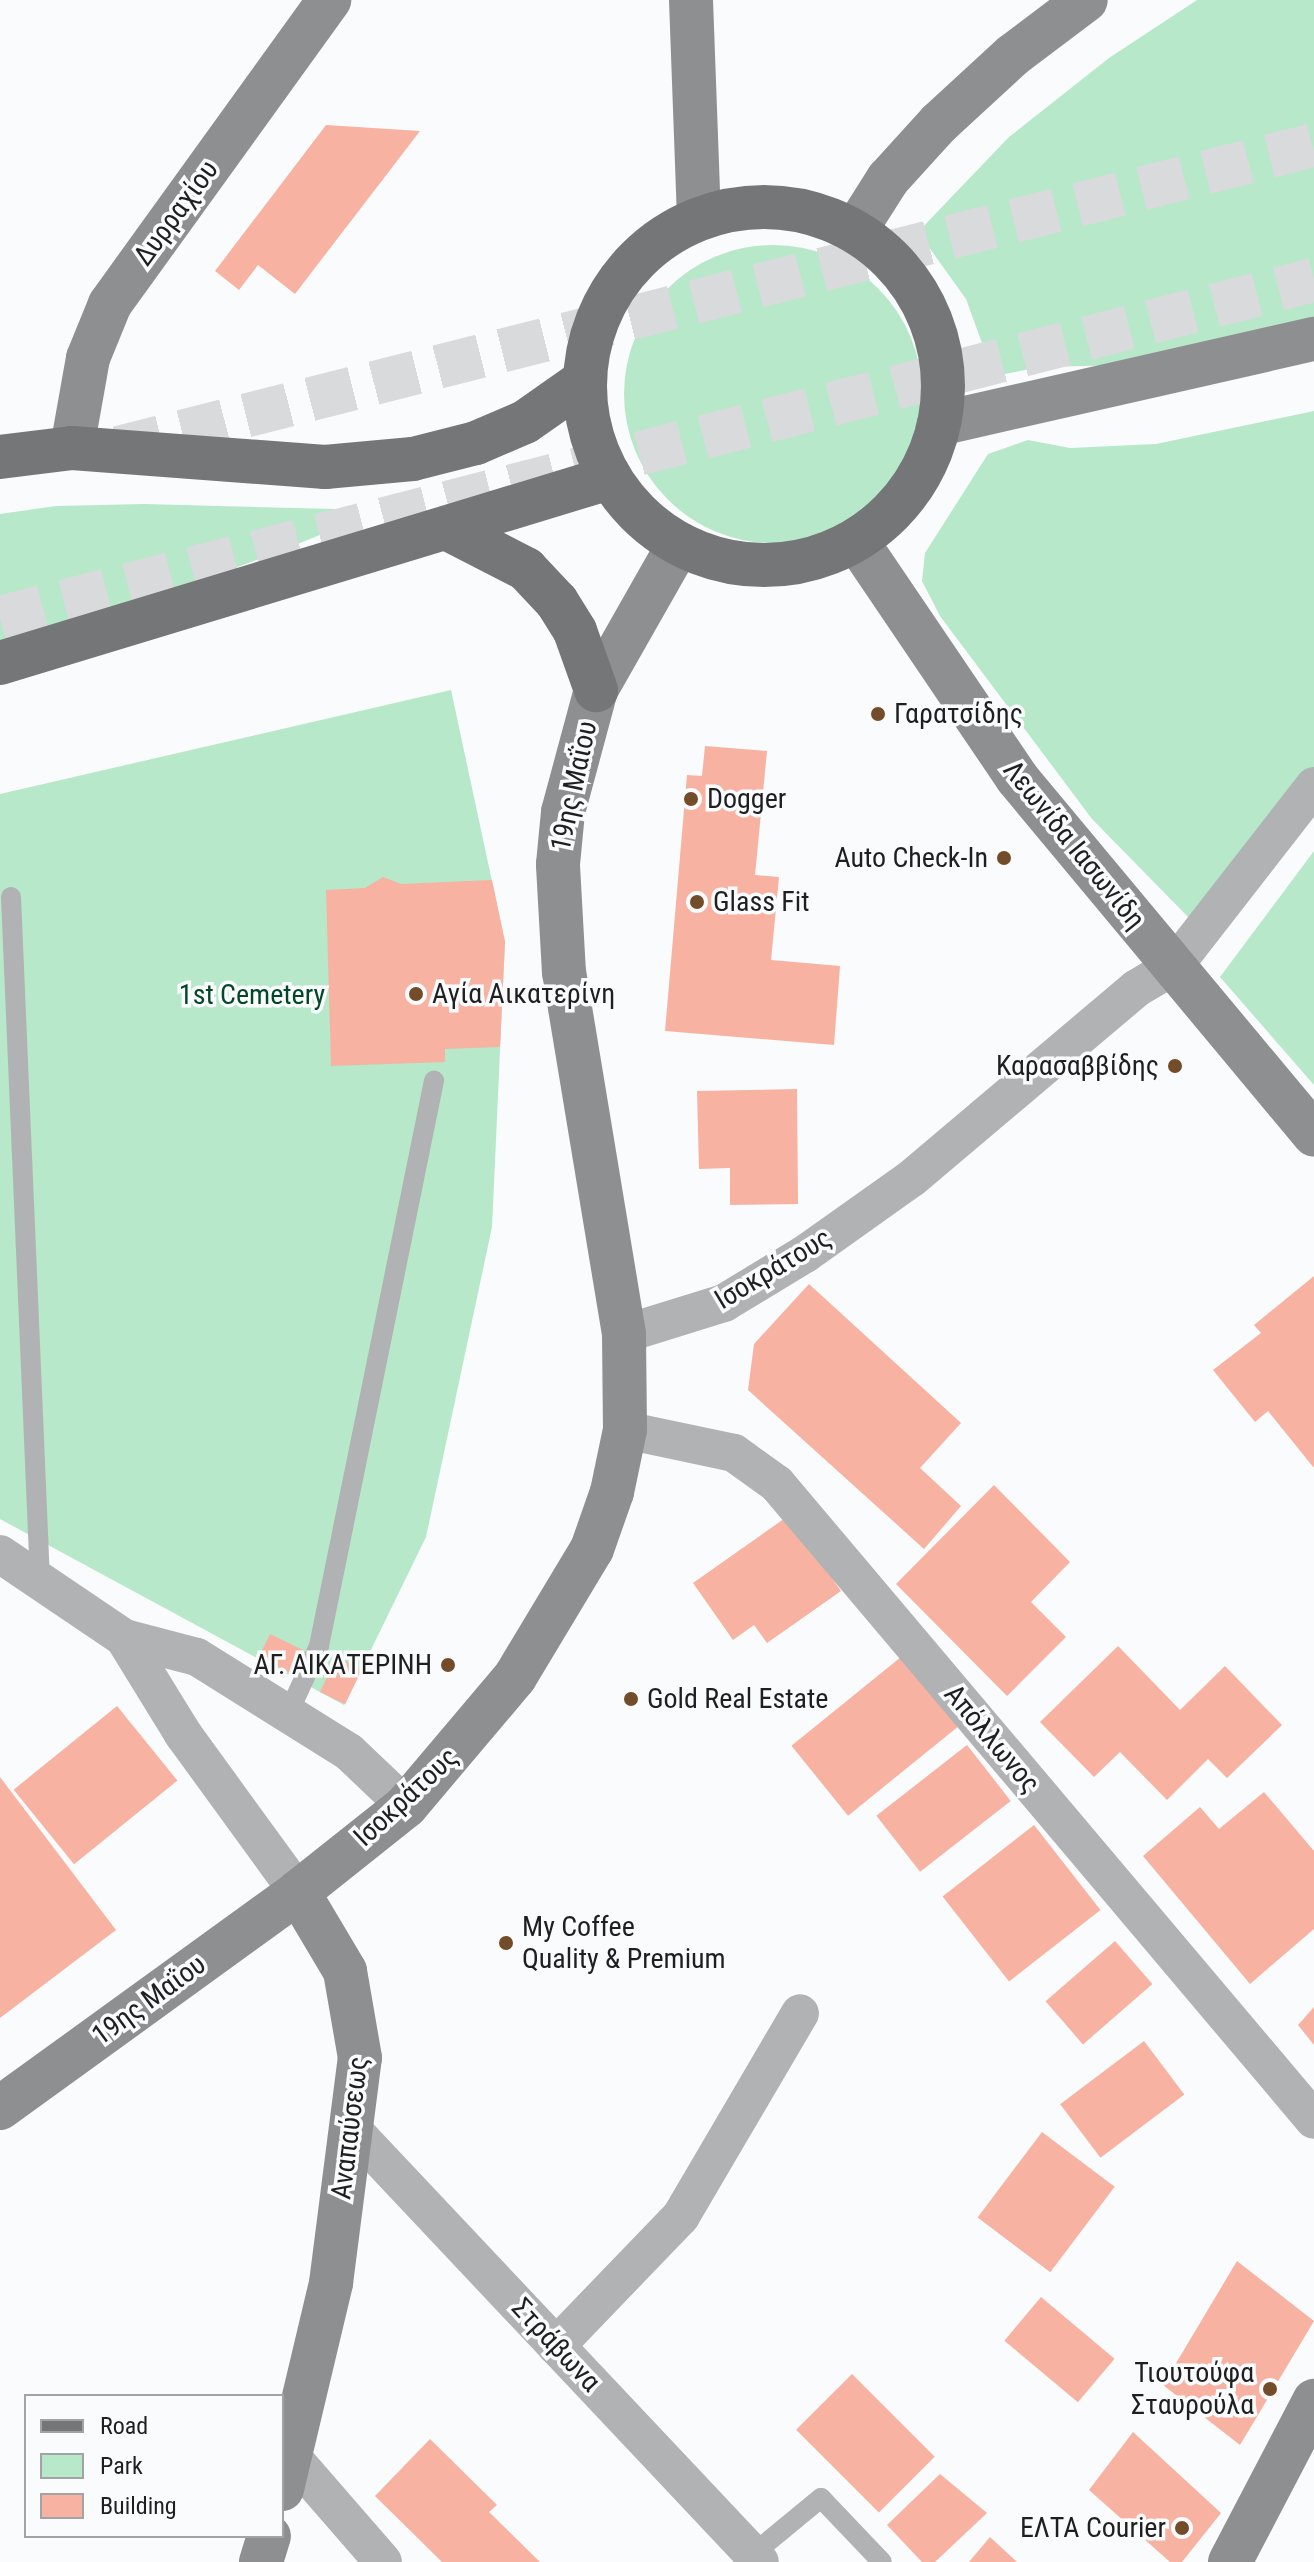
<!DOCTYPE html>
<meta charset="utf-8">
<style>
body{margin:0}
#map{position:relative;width:1314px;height:2562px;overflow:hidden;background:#f9fbfd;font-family:"Roboto Condensed",sans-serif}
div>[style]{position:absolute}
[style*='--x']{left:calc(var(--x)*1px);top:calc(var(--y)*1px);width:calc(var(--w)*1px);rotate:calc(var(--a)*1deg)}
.green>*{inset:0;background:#b7e8c9}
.round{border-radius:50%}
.building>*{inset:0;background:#f7b2a1;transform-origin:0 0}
.highway-tunnel>*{height:44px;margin-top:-22px;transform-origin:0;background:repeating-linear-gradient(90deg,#d8dadc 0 44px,transparent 0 66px)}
.lane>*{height:20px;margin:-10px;padding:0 10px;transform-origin:10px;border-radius:10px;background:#b1b2b3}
.street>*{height:38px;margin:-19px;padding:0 19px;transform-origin:19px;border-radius:19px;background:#b1b2b3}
.secondary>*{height:44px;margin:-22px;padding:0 22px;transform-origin:22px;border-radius:22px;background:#8e8f90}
.primary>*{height:44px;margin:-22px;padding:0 22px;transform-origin:22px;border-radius:22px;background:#747678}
.primary>.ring{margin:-22px;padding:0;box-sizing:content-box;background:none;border:44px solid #747678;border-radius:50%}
.dots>*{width:22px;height:22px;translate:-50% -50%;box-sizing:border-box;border:4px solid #f9fbfd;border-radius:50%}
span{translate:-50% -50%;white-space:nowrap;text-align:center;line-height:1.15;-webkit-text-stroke:7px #f9fbfd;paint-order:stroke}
.street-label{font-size:28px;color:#1f1f20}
.poi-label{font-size:28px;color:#1f1f20}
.left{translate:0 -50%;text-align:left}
.right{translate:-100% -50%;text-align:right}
.park-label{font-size:28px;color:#034729}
.legend{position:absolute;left:24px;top:2394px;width:260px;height:144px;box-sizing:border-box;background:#f9fbfd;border:2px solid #a2a3a5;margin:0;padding:10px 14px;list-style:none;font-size:24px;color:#1f1f20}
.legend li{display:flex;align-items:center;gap:16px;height:40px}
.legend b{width:40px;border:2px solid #a2a3a5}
</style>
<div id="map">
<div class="green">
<i style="clip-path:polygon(1197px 0,1314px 0,1314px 324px,1128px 365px,1041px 367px,994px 376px,966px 299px,918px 232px,1009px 137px,1109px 58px)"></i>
<i class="round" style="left:624px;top:245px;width:298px;height:298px"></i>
<i style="clip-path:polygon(1314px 411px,1314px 770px,1192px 921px,1092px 819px,940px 616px,922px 581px,925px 553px,988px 454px,1028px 440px,1070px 448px,1156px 444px)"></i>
<i style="clip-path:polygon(144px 504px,335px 509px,343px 519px,335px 529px,270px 555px,0 655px,0 514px,56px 506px)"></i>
<i style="clip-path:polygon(451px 690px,505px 942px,492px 1227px,426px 1537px,344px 1705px,0 1519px,0 794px)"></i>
<i style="clip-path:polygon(1314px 851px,1314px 1085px,1220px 977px)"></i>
</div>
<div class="building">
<i style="clip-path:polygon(326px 125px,420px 131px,295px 294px,258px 265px,239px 290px,215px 271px)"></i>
<i style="clip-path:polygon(705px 746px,767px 751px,755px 875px,779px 877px,771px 960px,840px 966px,834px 1045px,665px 1031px,687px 775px,702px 776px)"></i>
<i style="clip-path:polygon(383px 877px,401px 884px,492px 880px,505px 942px,500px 1047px,445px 1049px,445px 1062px,331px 1066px,326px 890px,365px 888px)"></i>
<i style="clip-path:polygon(797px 1089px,798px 1204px,730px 1205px,730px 1168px,699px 1169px,697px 1091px)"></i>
<i style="clip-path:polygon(1314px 1276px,1314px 1468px,1268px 1411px,1255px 1422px,1213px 1370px,1261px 1333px,1254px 1325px)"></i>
<i style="clip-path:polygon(809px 1284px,961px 1423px,920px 1468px,961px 1506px,924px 1549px,748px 1390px,754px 1344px)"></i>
<i style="clip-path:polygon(994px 1485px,1070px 1562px,1031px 1602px,1066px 1637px,1007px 1696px,896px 1584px)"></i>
<i style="clip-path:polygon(788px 1516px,841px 1591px,767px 1643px,754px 1625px,733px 1640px,693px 1583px)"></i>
<i style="left:270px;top:1634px;width:39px;height:26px;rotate:26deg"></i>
<i style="clip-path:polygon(1118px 1646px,1180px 1710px,1225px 1666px,1282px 1725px,1227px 1778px,1208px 1759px,1167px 1800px,1120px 1752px,1094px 1777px,1040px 1722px)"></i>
<i style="left:337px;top:1657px;width:28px;height:39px;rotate:26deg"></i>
<i style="left:901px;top:1657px;width:90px;height:141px;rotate:51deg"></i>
<i style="left:117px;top:1706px;width:96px;height:133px;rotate:51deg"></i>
<i style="left:967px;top:1745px;width:71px;height:115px;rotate:52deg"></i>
<i style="clip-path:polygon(0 1777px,116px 1930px,0 2018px)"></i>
<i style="clip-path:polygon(1264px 1792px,1314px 1851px,1314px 1929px,1250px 1984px,1143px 1856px,1200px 1807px,1219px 1829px)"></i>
<i style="left:1034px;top:1825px;width:108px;height:116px;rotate:52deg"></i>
<i style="left:1115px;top:1941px;width:57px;height:92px;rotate:49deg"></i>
<i style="clip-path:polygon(1314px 2007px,1314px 2045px,1298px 2025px)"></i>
<i style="left:1144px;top:2041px;width:67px;height:105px;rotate:53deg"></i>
<i style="left:1042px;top:2132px;width:91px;height:107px;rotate:37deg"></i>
<i style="clip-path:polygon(1237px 2261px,1314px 2321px,1240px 2445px,1163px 2385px)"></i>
<i style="left:1041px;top:2297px;width:96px;height:57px;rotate:40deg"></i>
<i style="left:852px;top:2374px;width:117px;height:79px;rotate:45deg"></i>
<i style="clip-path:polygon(1133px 2432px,1221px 2513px,1182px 2562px,1170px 2562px,1089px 2490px)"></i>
<i style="clip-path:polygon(430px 2439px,497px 2505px,489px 2512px,540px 2562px,442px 2562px,375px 2496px)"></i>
<i style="clip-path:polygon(940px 2474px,987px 2513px,935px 2562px,922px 2562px,887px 2525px)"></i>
<i style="clip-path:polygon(990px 2537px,1017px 2562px,969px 2562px)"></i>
</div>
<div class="highway-tunnel">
<i style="--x:118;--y:448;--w:1234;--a:-14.22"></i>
<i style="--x:0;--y:618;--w:1357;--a:-14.43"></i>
</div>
<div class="lane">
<i style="--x:11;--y:897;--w:685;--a:87.57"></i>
<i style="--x:288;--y:1714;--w:75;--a:-65.5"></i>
<i style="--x:319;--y:1646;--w:577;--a:-78.5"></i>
<i style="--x:753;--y:2554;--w:88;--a:-39.5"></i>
<i style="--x:821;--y:2498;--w:88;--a:46.4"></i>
</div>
<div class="street">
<i style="--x:624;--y:1334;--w:105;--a:-17.2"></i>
<i style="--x:724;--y:1303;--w:95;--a:-31.2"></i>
<i style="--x:805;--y:1254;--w:131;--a:-35.4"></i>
<i style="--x:912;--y:1178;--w:294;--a:-40.2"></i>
<i style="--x:1137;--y:988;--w:43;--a:-30.7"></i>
<i style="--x:1174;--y:966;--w:228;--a:-52.1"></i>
<i style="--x:625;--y:1430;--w:111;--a:11.9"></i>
<i style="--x:734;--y:1453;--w:53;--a:35.8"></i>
<i style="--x:777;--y:1484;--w:832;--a:49.82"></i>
<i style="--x:0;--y:1554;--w:150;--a:34.1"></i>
<i style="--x:124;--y:1638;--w:75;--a:14.6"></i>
<i style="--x:197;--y:1657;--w:179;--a:32"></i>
<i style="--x:349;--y:1752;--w:79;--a:43.5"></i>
<i style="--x:124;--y:1638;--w:113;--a:58.4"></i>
<i style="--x:183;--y:1734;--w:195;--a:54"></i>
<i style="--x:351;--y:2128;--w:596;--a:46.7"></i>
<i style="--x:556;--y:2346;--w:180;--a:-46.1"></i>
<i style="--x:681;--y:2216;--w:235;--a:-59.6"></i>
<i style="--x:291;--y:2456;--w:140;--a:49"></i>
</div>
<div class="secondary">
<i style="--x:691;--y:0;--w:218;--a:87.9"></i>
<i style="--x:855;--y:231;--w:62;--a:-57.6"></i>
<i style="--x:888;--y:179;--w:76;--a:-47.7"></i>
<i style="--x:939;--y:123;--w:100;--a:-42.6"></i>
<i style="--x:1013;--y:55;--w:91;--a:-37"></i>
<i style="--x:939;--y:424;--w:385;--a:-12.8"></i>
<i style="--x:72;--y:448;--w:91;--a:-79.9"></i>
<i style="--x:88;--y:358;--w:58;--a:-67.8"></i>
<i style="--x:110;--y:304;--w:375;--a:-54.2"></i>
<i style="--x:856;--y:540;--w:287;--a:55.9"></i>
<i style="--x:1017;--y:778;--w:464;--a:50.2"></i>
<i style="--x:0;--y:2108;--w:368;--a:-35.9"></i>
<i style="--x:298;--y:1892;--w:138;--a:-38.5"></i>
<i style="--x:406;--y:1806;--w:169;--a:-49.8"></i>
<i style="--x:515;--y:1677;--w:149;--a:-59"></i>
<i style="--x:592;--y:1549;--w:60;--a:-70.7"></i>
<i style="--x:612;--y:1492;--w:63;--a:-78.2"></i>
<i style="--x:625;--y:1430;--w:96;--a:-90.6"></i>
<i style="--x:624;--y:1334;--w:366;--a:-99.4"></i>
<i style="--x:564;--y:973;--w:109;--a:-93.2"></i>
<i style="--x:558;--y:864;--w:52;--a:-84.5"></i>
<i style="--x:563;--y:812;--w:126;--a:-74.9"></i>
<i style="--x:596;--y:690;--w:168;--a:-60.4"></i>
<i style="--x:282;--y:2489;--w:212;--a:-76.6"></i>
<i style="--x:331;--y:2283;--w:227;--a:-82.7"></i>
<i style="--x:360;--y:2058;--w:88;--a:-99.8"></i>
<i style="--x:345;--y:1971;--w:92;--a:-120.7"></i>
<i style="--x:261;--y:2562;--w:27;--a:-73"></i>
<i style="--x:1230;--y:2562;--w:182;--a:-62.4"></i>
</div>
<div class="primary">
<i class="ring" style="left:585px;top:207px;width:314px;height:314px"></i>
<i style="--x:0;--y:457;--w:73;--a:-7.1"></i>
<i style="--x:72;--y:448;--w:254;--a:4.3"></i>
<i style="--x:325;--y:467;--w:88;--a:-5.2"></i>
<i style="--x:413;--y:459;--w:65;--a:-14.3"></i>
<i style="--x:476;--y:443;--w:53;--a:-23.2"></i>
<i style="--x:525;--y:422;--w:73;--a:-35"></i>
<i style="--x:446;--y:528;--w:90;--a:27.1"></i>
<i style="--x:526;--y:569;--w:45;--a:46.8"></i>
<i style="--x:557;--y:602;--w:34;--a:58"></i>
<i style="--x:575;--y:631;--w:63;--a:70.4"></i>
<i style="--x:0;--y:663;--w:636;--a:-16.9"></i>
</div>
<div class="dots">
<i style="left:878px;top:714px;background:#734d2a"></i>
<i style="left:691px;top:799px;background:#734d2a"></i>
<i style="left:1004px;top:858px;background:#734d2a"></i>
<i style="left:697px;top:902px;background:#734d2a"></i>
<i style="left:416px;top:994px;background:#734d2a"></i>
<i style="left:1175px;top:1066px;background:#734d2a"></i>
<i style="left:448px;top:1665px;background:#734d2a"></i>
<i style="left:631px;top:1699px;background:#734d2a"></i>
<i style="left:506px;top:1943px;background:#734d2a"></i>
<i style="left:1270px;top:2389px;background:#734d2a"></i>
<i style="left:1182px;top:2528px;background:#734d2a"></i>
</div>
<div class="street-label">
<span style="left:176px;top:213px;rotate:-54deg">Δυρραχίου</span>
<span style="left:574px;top:786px;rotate:-78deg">19ης Μαΐου</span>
<span style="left:1074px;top:845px;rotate:51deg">Λεωνίδα Ιασωνίδη</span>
<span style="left:773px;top:1269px;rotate:-31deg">Ισοκράτους</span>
<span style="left:992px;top:1739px;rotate:50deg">Απόλλωνος</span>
<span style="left:406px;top:1797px;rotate:-43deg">Ισοκράτους</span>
<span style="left:149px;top:2000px;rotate:-36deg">19ης Μαΐου</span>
<span style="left:350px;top:2128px;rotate:-83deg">Αναπαύσεως</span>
<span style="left:556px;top:2345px;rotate:47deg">Στράβωνα</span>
</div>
<div class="poi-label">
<span class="left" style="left:894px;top:714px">Γαρατσίδης</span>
<span class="left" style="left:707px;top:799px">Dogger</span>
<span class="right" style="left:988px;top:858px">Auto Check-In</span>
<span class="left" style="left:713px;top:902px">Glass Fit</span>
<span class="left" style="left:432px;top:994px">Αγία Αικατερίνη</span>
<span class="right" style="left:1159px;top:1066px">Καρασαββίδης</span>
<span class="right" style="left:432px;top:1665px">ΑΓ. ΑΙΚΑΤΕΡΙΝΗ</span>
<span class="left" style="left:647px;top:1699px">Gold Real Estate</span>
<span class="left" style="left:522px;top:1943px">My Coffee<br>Quality &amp; Premium</span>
<span class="right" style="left:1254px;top:2389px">Τιουτούφα<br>Σταυρούλα</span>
<span class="right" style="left:1166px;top:2528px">ΕΛΤΑ Courier</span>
</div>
<div class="park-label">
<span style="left:252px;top:995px">1st Cemetery</span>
</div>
<ul class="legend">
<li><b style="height:10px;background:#747678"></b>Road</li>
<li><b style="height:22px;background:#b7e8c9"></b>Park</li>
<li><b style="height:22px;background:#f7b2a1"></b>Building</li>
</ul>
</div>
